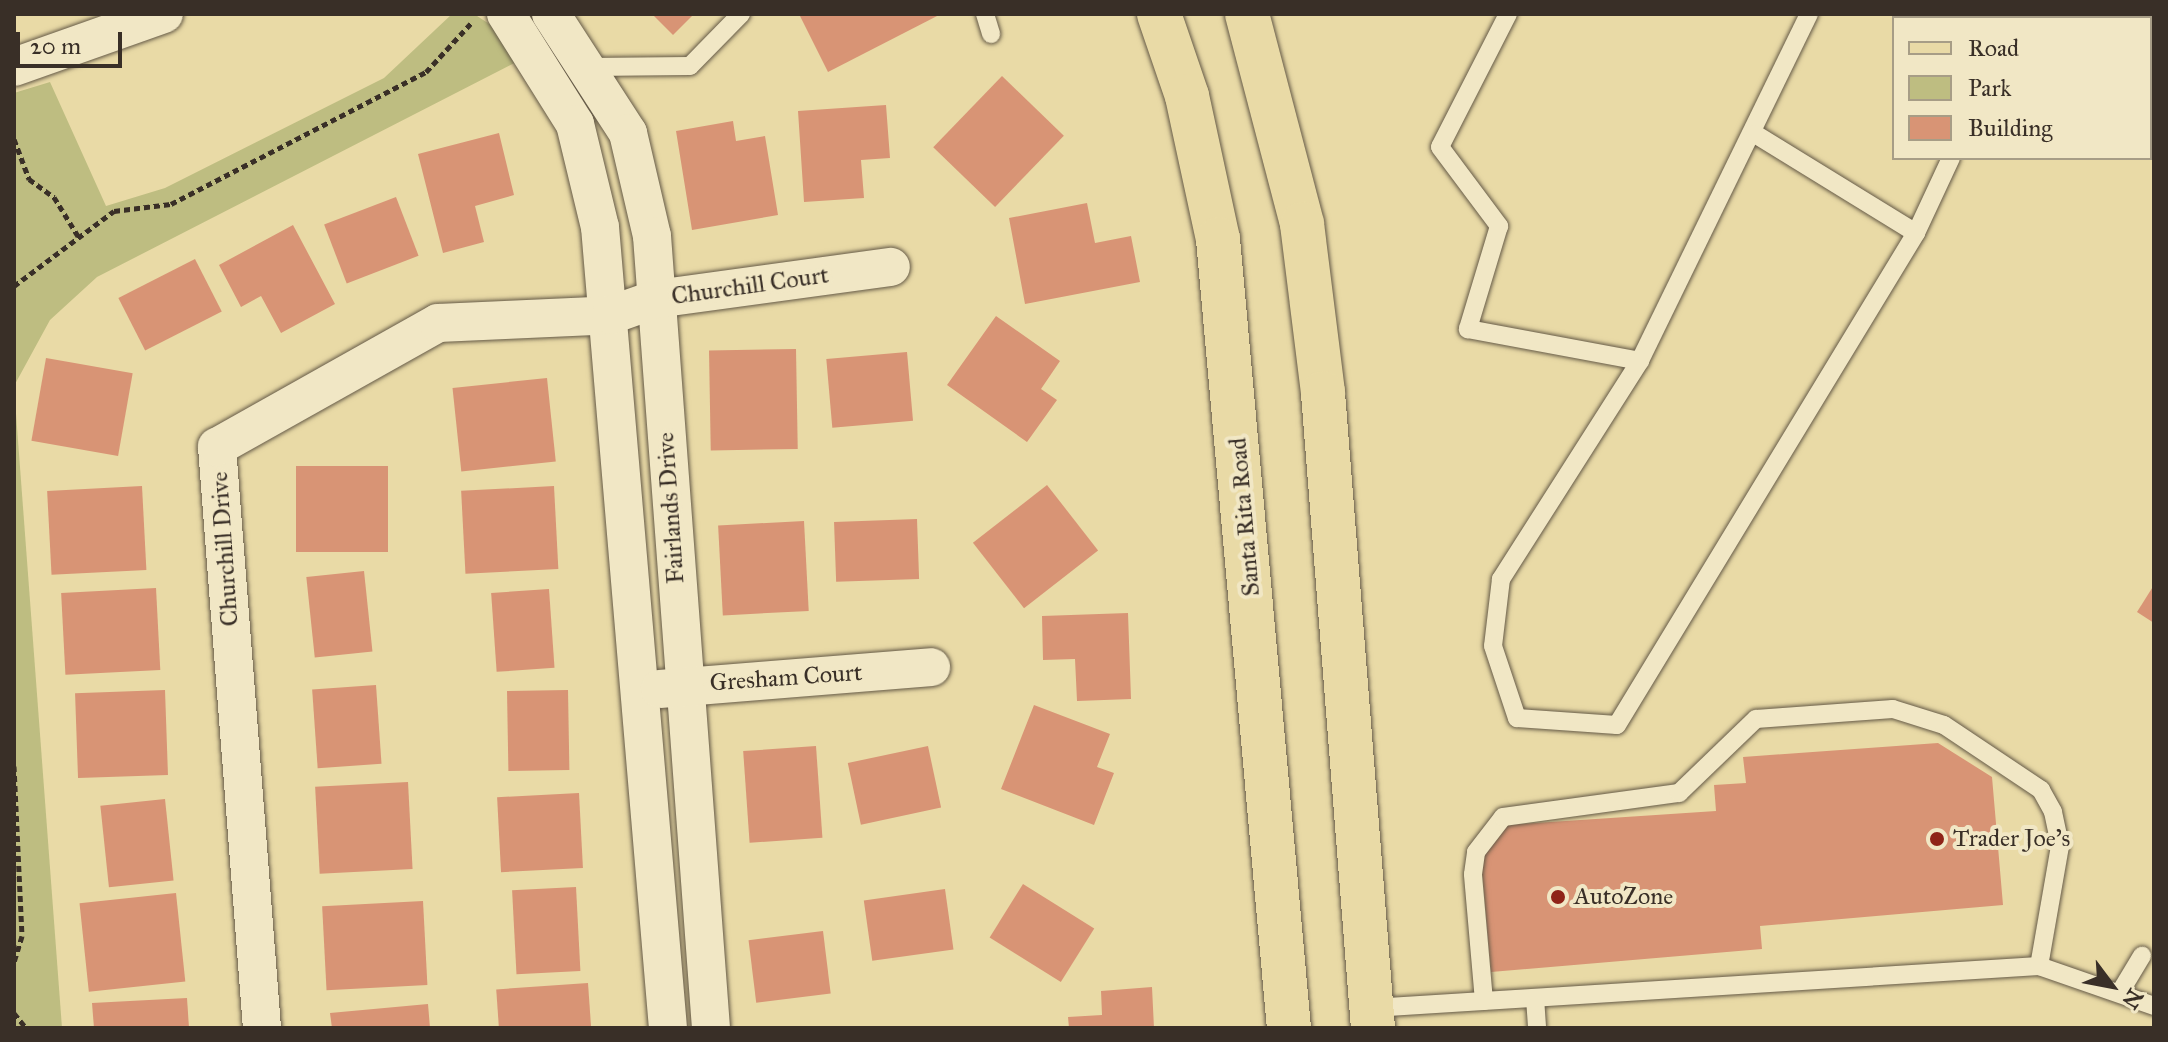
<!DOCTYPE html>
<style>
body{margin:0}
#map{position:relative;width:2168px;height:1042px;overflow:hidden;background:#e9daa6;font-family:"IM FELL Great Primer",serif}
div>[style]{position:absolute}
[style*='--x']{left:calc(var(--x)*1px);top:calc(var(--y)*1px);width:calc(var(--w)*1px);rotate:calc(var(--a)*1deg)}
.green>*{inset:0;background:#bebd81}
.building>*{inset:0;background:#d89475;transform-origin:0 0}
.path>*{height:5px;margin-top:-2.5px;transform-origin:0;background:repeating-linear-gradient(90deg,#392f27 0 6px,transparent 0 10px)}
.roads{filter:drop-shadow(0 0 2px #655a47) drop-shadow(0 0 2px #655a47)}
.service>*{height:18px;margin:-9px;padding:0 9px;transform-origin:9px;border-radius:9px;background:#f1e7c5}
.minor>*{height:38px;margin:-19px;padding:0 19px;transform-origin:19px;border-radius:19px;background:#f1e7c5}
.primary>*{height:44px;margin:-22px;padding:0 22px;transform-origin:22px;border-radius:22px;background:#e9daa6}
.dots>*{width:22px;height:22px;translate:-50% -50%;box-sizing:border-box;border:4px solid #f1e7c5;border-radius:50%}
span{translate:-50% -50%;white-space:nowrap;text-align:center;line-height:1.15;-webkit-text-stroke:8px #f1e7c5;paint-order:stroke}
.street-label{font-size:24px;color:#392f27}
.poi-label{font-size:24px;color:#392f27}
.left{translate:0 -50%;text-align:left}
.frame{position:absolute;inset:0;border:16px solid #392f27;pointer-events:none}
.legend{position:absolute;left:1892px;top:16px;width:260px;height:144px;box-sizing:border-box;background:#f1e7c5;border:2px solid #a79d86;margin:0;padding:10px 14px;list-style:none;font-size:24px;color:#392f27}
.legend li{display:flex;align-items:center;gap:16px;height:40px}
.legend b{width:40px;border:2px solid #a79d86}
.north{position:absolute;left:2072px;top:946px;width:80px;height:80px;-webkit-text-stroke:6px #f1e7c5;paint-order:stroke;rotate:122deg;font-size:22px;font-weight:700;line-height:32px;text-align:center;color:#392f27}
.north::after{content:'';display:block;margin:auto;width:28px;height:36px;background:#392f27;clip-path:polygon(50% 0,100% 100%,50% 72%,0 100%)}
.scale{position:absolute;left:16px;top:32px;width:106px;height:36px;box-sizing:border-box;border:4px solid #392f27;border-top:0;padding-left:10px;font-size:24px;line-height:28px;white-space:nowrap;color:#392f27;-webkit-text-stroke:6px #f1e7c5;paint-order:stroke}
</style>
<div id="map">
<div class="green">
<i style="clip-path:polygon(452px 14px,474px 14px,534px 53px,97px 277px,50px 320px,14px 386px,14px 93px,50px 82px,106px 206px,165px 188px,384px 78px)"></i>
<i style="clip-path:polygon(14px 387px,62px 1028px,14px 1028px)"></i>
</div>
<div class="building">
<i style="clip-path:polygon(652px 14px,694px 14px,673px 35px)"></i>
<i style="clip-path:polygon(799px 14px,941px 14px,828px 72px)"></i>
<i style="left:1002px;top:76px;width:86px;height:99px;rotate:44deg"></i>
<i style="clip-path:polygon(886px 105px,890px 158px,861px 160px,864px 198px,804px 202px,798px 111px)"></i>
<i style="clip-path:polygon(733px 121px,736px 141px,765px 136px,778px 215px,692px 230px,676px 131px)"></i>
<i style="clip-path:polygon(499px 133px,514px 195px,475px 206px,484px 242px,443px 253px,418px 154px)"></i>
<i style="left:396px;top:197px;width:63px;height:77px;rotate:69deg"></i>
<i style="clip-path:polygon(1087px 203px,1095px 243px,1131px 236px,1140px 282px,1025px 304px,1009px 218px)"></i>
<i style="clip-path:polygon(293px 225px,335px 304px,281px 333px,261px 296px,241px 307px,219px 265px)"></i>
<i style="left:195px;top:259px;width:59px;height:86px;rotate:63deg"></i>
<i style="clip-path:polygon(996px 316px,1060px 361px,1041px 389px,1057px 400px,1027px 442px,947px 385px)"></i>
<i style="left:796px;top:349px;width:100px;height:87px;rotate:89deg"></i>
<i style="left:907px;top:352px;width:69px;height:81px;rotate:85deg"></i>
<i style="left:46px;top:358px;width:88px;height:84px;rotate:10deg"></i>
<i style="left:547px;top:378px;width:84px;height:95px;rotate:84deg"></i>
<i style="left:388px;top:466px;width:86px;height:92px;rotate:90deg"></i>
<i style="left:1047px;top:485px;width:83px;height:94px;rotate:52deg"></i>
<i style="left:142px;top:486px;width:84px;height:95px;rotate:87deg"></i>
<i style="left:554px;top:486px;width:83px;height:93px;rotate:87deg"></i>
<i style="left:917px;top:519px;width:60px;height:83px;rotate:88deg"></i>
<i style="left:804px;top:521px;width:90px;height:86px;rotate:87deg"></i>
<i style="left:364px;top:571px;width:81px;height:58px;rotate:84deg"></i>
<i style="clip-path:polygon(2154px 585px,2154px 623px,2137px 612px)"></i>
<i style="left:156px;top:588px;width:82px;height:95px;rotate:87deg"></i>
<i style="left:549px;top:589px;width:79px;height:58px;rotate:86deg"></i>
<i style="clip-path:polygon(1128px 613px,1131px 699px,1077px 701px,1075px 659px,1043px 660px,1042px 616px)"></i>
<i style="left:376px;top:685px;width:79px;height:64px;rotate:86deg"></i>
<i style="left:165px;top:690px;width:85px;height:90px;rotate:88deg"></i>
<i style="left:568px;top:690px;width:80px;height:61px;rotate:89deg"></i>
<i style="clip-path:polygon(1034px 705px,1110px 734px,1097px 767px,1114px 773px,1094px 825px,1001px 789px)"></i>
<i style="clip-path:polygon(1938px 743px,1992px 777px,2003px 905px,1760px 926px,1762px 949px,1491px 972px,1481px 859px,1506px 825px,1716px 811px,1714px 785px,1746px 783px,1743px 757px)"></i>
<i style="left:816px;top:746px;width:92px;height:73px;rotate:86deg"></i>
<i style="left:928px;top:746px;width:63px;height:82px;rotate:78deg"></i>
<i style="left:408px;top:782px;width:87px;height:93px;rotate:87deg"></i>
<i style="left:579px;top:793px;width:75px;height:82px;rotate:87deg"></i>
<i style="left:165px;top:799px;width:82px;height:65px;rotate:84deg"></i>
<i style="left:1023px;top:884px;width:84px;height:63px;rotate:32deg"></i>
<i style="left:576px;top:887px;width:84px;height:64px;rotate:87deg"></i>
<i style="left:945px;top:889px;width:61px;height:82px;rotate:82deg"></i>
<i style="left:176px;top:893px;width:89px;height:97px;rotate:84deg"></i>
<i style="left:423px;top:901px;width:84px;height:101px;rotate:87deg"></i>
<i style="left:823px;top:931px;width:63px;height:75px;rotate:83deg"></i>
<i style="left:588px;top:983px;width:45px;height:92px;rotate:86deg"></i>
<i style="clip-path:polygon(1152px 987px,1154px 1028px,1069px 1028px,1068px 1017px,1102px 1015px,1101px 991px)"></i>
<i style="clip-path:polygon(187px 998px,189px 1028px,94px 1028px,92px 1003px)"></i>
<i style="clip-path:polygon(428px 1004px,430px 1028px,332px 1028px,330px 1013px)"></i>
</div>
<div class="path">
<i style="--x:14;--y:139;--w:43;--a:69.4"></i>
<i style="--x:29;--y:179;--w:31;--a:36"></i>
<i style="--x:54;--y:197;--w:46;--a:58.4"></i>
<i style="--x:14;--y:286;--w:125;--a:-36.9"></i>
<i style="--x:114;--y:211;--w:57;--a:-7"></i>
<i style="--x:171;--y:204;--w:287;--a:-27.4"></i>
<i style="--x:426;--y:72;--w:69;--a:-47.3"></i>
<i style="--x:14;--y:766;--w:170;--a:87.3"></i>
<i style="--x:22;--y:936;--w:27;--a:107"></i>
<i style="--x:14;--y:1013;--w:19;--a:51"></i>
</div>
<div class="roads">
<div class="service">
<i style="--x:985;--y:14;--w:21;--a:73"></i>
<i style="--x:1508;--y:14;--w:149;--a:117.1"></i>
<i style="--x:1440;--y:147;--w:99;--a:53.2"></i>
<i style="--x:1499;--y:226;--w:108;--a:106.8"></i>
<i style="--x:1468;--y:329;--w:175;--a:10.5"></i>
<i style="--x:1809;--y:14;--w:386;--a:116"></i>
<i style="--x:1640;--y:361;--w:259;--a:122.5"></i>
<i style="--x:1501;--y:579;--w:67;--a:96.8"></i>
<i style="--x:1493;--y:646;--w:76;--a:71.6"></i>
<i style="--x:1517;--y:718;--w:100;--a:4"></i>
<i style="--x:1617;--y:725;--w:576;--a:-58.71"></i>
<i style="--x:1916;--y:233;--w:83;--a:-65"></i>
<i style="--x:589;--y:67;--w:101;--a:-0.6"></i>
<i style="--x:690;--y:66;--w:73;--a:-45.6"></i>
<i style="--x:1755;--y:134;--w:189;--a:31.6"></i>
<i style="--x:2122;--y:989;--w:39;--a:-59"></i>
<i style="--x:1535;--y:998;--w:30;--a:86"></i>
<i style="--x:1484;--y:1001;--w:127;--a:-95"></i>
<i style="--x:1473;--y:874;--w:22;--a:-82"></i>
<i style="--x:1476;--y:852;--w:44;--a:-52.4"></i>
<i style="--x:1503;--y:817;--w:178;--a:-7.8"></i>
<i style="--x:1679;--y:793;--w:107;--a:-43.9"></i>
<i style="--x:1756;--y:719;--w:137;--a:-4.2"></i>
<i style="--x:1893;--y:709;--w:53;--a:17.4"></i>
<i style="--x:1944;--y:725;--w:117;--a:33.8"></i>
<i style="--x:2041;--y:790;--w:25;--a:61"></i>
<i style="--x:2053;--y:812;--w:35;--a:78"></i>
<i style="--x:2060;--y:846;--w:122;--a:99.9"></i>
<i style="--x:1372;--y:1008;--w:668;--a:-3.6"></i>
<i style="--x:2039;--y:966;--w:122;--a:19.2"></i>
</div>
<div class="minor">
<i style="--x:506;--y:14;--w:130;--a:57.9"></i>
<i style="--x:575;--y:124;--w:106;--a:76.4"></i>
<i style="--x:600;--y:227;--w:804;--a:85.15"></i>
<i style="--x:551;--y:14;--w:142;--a:57.1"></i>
<i style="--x:628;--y:133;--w:106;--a:76.9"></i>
<i style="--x:652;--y:236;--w:794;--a:85.74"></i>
<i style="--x:2019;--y:14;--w:8;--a:30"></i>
<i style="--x:14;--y:67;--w:159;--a:-19.5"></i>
<i style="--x:2150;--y:90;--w:5;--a:37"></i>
<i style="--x:660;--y:689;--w:272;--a:-4.6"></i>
<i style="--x:262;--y:1028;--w:583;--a:-94.43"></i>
<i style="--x:217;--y:447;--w:253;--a:-29.3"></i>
<i style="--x:438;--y:323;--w:173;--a:-2.6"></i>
<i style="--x:611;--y:315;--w:48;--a:-19.6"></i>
<i style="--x:656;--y:299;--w:237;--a:-7.8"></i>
</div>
<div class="primary">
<i style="--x:1159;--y:14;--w:87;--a:71.1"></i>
<i style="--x:1187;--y:96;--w:146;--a:77.8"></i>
<i style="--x:1218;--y:239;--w:792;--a:84.86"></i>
<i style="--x:1247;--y:14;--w:217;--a:75.3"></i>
<i style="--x:1302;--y:224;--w:170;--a:82.9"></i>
<i style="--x:1323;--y:393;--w:637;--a:85.5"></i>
</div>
</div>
<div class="dots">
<i style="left:1937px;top:839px;background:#8f2418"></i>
<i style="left:1558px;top:897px;background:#8f2418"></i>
</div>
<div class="street-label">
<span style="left:750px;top:286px;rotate:-8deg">Churchill Court</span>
<span style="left:671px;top:508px;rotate:-94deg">Fairlands Drive</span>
<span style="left:1245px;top:517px;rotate:-95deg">Santa Rita Road</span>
<span style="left:225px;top:549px;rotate:-94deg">Churchill Drive</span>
<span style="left:786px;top:678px;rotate:-4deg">Gresham Court</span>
</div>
<div class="poi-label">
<span class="left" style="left:1953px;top:839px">Trader Joe's</span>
<span class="left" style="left:1574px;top:897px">AutoZone</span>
</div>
<div class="frame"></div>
<ul class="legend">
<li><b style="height:10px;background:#e9daa6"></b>Road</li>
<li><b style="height:22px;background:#bebd81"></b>Park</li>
<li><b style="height:22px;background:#d89475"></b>Building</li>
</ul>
<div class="north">N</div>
<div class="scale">20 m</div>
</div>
